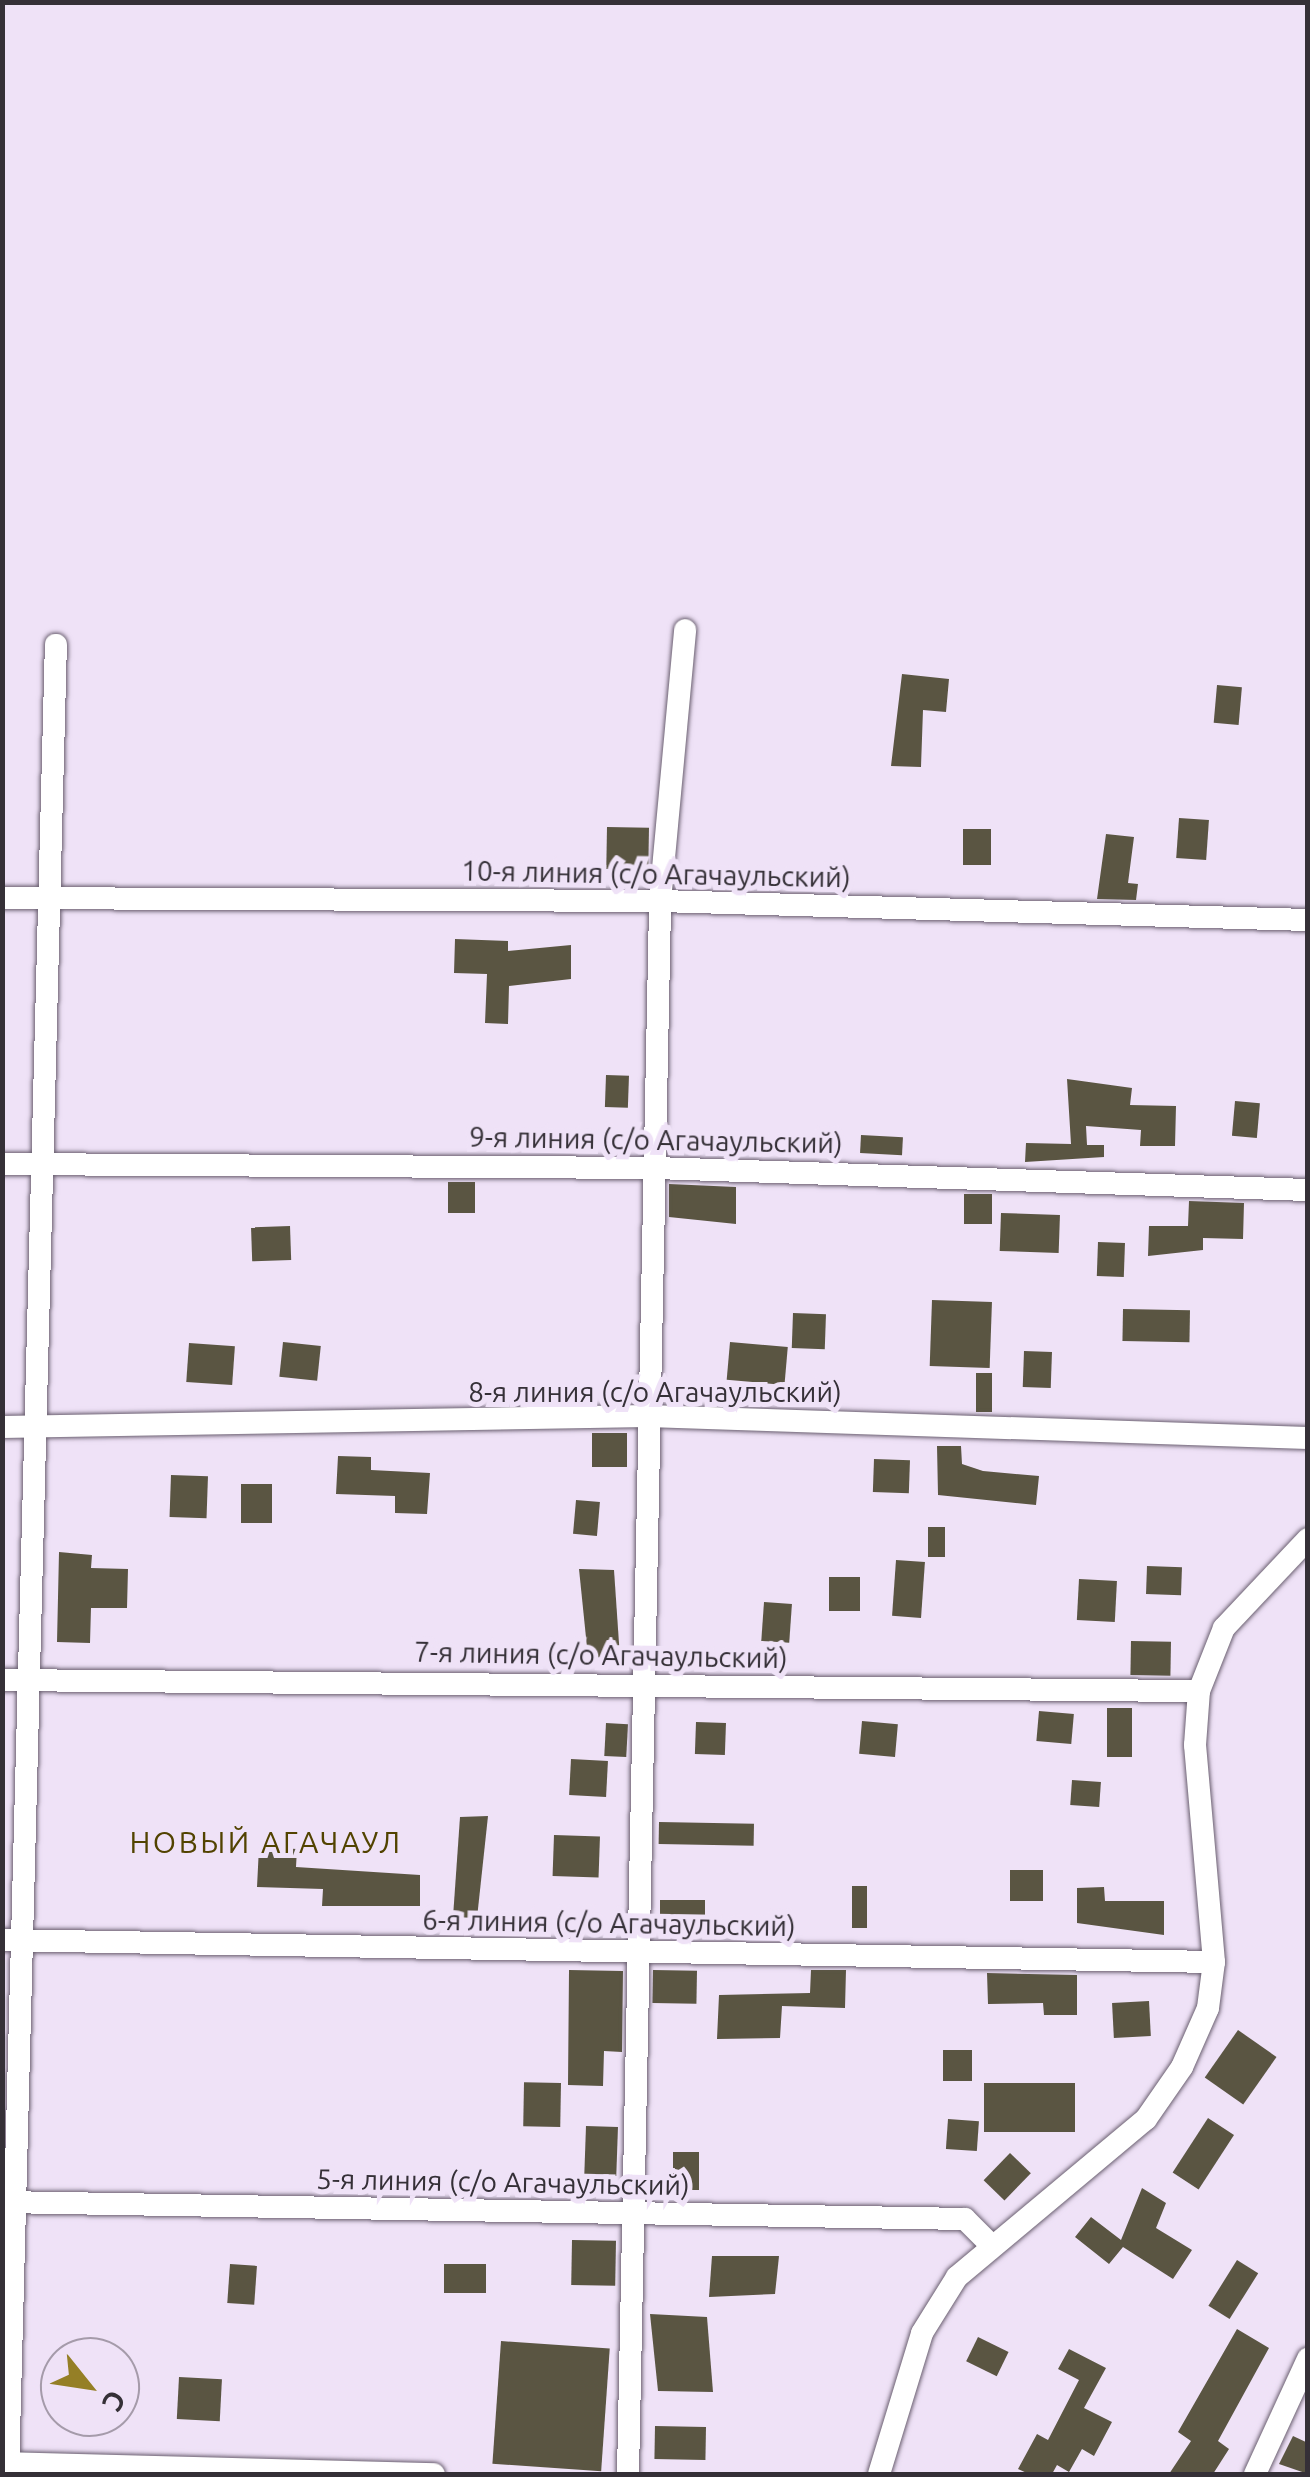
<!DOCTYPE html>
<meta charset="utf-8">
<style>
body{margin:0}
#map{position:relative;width:1310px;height:2477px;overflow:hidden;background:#efe2f7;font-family:Ubuntu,sans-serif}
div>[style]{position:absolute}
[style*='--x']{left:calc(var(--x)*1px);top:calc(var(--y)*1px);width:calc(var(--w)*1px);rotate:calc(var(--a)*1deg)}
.building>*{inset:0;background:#5a5542;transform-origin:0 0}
.roads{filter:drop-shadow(0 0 2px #6a5f70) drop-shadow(0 0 2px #6a5f70)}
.street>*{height:22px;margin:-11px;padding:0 11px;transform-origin:11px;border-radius:11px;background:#fff}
span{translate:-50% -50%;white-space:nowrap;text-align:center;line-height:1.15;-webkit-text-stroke:10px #efe2f7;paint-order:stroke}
.street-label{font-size:28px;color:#353037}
.neighbourhood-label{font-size:30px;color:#524300;letter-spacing:2.5px}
.frame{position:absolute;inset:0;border:5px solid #353037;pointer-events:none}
.north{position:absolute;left:40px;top:2337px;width:100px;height:100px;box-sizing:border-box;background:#efe2f7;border:2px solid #a59baa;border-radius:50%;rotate:120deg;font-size:28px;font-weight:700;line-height:40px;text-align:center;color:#353037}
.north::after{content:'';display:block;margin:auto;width:35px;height:45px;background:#957f26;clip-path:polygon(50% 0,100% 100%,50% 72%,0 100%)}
</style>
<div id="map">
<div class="building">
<i style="clip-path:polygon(902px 674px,949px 679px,946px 712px,923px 710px,921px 767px,891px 766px)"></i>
<i style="left:1217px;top:685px;width:25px;height:38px;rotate:5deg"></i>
<i style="left:1179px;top:818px;width:30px;height:40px;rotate:4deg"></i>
<i style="left:607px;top:827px;width:42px;height:42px;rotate:1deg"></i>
<i style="left:963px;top:829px;width:28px;height:36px"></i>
<i style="clip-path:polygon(1106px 834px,1134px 837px,1128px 883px,1138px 884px,1136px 900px,1097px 899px)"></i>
<i style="clip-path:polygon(455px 939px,508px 941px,508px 951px,571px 945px,571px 979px,509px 986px,508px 1024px,485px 1023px,487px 974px,454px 973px)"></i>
<i style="left:606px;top:1075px;width:23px;height:32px;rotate:2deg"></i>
<i style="clip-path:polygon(1067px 1079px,1132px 1088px,1130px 1105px,1176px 1106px,1175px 1146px,1140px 1146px,1141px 1130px,1086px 1126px,1087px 1145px,1104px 1145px,1104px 1157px,1025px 1162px,1026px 1143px,1071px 1144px)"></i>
<i style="left:1235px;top:1101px;width:25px;height:35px;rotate:5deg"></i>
<i style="left:861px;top:1135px;width:42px;height:18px;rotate:3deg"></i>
<i style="left:448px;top:1182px;width:27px;height:31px"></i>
<i style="clip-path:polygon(669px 1184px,736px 1187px,736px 1224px,669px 1217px)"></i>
<i style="left:964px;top:1194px;width:28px;height:30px"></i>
<i style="clip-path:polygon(1189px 1201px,1244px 1203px,1243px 1239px,1203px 1238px,1203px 1250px,1148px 1256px,1149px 1226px,1188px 1226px)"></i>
<i style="left:1001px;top:1213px;width:59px;height:38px;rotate:2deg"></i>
<i style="left:290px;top:1226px;width:34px;height:39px;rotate:88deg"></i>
<i style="left:1098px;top:1242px;width:27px;height:34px;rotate:2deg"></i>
<i style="left:932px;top:1300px;width:60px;height:66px;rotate:2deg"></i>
<i style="left:1123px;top:1309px;width:67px;height:32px;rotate:1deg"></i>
<i style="left:793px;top:1313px;width:33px;height:35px;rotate:2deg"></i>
<i style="left:283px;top:1342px;width:38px;height:35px;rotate:6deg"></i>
<i style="left:730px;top:1342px;width:58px;height:38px;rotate:5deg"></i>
<i style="left:189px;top:1343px;width:46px;height:39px;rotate:4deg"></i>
<i style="left:1024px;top:1351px;width:28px;height:36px;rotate:2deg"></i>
<i style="left:976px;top:1373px;width:16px;height:39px"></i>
<i style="left:592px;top:1433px;width:35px;height:34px"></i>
<i style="clip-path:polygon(937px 1446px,961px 1446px,962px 1464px,983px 1471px,1039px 1476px,1036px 1505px,938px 1495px)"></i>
<i style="clip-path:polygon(338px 1456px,371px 1457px,371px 1470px,430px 1473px,427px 1514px,395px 1513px,395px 1496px,336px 1494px)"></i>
<i style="left:874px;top:1459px;width:36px;height:33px;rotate:2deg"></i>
<i style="left:171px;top:1475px;width:37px;height:42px;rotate:2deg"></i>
<i style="left:241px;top:1484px;width:31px;height:39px"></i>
<i style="left:576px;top:1500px;width:24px;height:34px;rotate:5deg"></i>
<i style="left:928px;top:1527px;width:17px;height:30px"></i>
<i style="clip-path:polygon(59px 1552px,92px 1555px,91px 1568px,128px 1569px,127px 1608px,91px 1608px,90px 1643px,57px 1642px)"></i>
<i style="left:896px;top:1560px;width:29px;height:56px;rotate:4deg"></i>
<i style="left:1147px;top:1566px;width:35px;height:28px;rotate:2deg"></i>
<i style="clip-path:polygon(579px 1569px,614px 1570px,620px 1658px,588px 1657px)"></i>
<i style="left:829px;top:1577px;width:31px;height:34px"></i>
<i style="left:1079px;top:1579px;width:38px;height:41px;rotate:3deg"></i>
<i style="left:764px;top:1602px;width:28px;height:39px;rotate:4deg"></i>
<i style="left:1131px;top:1641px;width:40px;height:34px;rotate:1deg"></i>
<i style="left:1107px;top:1708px;width:25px;height:49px"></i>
<i style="left:1039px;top:1711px;width:35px;height:30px;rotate:5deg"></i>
<i style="left:862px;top:1721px;width:36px;height:33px;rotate:5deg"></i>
<i style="left:696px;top:1722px;width:30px;height:32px;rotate:2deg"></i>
<i style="left:606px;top:1723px;width:22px;height:33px;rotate:3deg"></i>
<i style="left:571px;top:1759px;width:37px;height:36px;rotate:3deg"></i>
<i style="left:1072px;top:1780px;width:29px;height:25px;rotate:4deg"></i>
<i style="clip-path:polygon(488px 1816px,477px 1918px,453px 1917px,460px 1817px)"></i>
<i style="left:659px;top:1822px;width:95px;height:22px;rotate:1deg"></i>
<i style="left:554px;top:1835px;width:46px;height:41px;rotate:2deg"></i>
<i style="clip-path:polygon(259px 1847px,297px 1849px,296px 1867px,420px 1875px,420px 1906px,322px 1906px,323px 1889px,257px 1887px)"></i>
<i style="left:1010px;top:1870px;width:33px;height:31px"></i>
<i style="left:852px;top:1886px;width:15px;height:42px"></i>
<i style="clip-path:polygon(1104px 1887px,1105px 1901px,1164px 1901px,1164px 1935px,1077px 1923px,1077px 1888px)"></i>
<i style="left:705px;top:1900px;width:31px;height:45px;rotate:90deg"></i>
<i style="clip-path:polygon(569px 1970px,623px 1971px,622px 2052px,604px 2051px,603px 2086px,568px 2085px)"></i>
<i style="left:653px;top:1970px;width:44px;height:33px;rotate:1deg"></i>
<i style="clip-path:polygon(811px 1970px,846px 1970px,845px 2008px,782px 2006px,780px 2038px,717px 2039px,719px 1995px,810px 1993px)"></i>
<i style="clip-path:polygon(987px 1973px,1077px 1975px,1077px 2015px,1044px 2015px,1043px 2003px,988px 2004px)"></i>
<i style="left:1149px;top:2001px;width:35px;height:37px;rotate:87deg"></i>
<i style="left:1238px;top:2030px;width:47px;height:58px;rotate:35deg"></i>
<i style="left:943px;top:2050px;width:29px;height:31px"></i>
<i style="left:561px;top:2083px;width:44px;height:37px;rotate:91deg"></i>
<i style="left:1075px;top:2083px;width:49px;height:91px;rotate:90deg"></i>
<i style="left:1208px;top:2118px;width:31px;height:65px;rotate:33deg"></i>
<i style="left:948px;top:2119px;width:31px;height:30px;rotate:4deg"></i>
<i style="left:586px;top:2126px;width:32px;height:49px;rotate:2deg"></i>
<i style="left:673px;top:2152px;width:26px;height:38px"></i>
<i style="left:1010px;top:2153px;width:29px;height:38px;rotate:44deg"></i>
<i style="clip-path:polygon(1142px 2188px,1166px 2203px,1156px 2228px,1192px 2250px,1173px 2279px,1123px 2247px,1109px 2264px,1075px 2237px,1091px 2217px,1121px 2240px)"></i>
<i style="left:572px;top:2240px;width:44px;height:45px;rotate:1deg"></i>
<i style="clip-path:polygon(712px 2256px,779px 2256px,775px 2294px,709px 2297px)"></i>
<i style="left:1237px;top:2260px;width:25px;height:54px;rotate:32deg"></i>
<i style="left:230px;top:2264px;width:27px;height:39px;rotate:4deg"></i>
<i style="left:444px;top:2264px;width:42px;height:29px"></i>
<i style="clip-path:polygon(650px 2314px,707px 2317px,713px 2392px,658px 2391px)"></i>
<i style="clip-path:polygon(1237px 2329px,1269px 2348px,1218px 2441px,1229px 2449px,1213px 2474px,1169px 2474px,1191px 2441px,1178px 2432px)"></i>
<i style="left:978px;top:2337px;width:34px;height:27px;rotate:26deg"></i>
<i style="left:501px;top:2341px;width:109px;height:123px;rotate:4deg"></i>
<i style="clip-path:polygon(1069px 2349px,1106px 2368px,1084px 2408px,1112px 2422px,1094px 2456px,1082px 2449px,1069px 2472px,1057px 2465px,1052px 2474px,1029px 2474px,1018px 2469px,1037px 2434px,1048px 2440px,1079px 2380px,1058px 2369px)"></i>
<i style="left:179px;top:2377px;width:43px;height:42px;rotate:3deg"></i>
<i style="left:655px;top:2426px;width:51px;height:33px;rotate:1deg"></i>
<i style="clip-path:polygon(1293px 2436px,1308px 2443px,1308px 2474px,1279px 2464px)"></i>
</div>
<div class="roads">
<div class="street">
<i style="--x:2;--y:898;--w:658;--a:0.26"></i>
<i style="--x:660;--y:901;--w:648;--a:1.68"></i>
<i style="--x:2;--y:1164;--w:653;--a:0.35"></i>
<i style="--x:655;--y:1168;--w:653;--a:1.93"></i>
<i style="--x:2;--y:1427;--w:646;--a:-0.98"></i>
<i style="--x:648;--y:1416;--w:660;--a:1.91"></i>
<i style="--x:2;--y:1680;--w:1197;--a:0.53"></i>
<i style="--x:2;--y:1940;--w:1212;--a:1.04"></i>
<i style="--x:2;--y:2202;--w:963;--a:1.01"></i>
<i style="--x:965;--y:2219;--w:37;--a:45"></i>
<i style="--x:2;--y:2463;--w:432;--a:1.5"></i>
<i style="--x:8;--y:2474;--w:1830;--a:-88.5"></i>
<i style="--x:628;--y:2474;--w:1573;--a:-88.83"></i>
<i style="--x:660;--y:901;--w:272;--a:-84.7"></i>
<i style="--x:879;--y:2474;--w:147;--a:-73"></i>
<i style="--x:922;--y:2333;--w:66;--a:-58"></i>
<i style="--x:957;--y:2277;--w:246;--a:-39.9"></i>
<i style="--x:1146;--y:2119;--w:63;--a:-55.3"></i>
<i style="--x:1182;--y:2067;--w:64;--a:-66.2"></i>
<i style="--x:1208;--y:2008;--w:46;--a:-82.6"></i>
<i style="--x:1214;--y:1962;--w:218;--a:-95"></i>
<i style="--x:1195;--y:1745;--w:54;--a:-85.8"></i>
<i style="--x:1199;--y:1691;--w:68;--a:-68.4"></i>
<i style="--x:1224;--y:1628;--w:122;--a:-46.7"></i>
<i style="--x:1255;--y:2474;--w:127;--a:-65.3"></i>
</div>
</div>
<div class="street-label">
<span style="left:656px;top:874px;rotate:1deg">10-я линия (с/о Агачаульский)</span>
<span style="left:656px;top:1140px;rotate:1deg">9-я линия (с/о Агачаульский)</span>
<span style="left:655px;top:1392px">8-я линия (с/о Агачаульский)</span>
<span style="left:601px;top:1655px;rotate:1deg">7-я линия (с/о Агачаульский)</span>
<span style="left:609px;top:1923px;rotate:1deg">6-я линия (с/о Агачаульский)</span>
<span style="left:503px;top:2182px;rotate:1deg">5-я линия (с/о Агачаульский)</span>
</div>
<div class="neighbourhood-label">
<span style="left:266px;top:1842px">НОВЫЙ АГАЧАУЛ</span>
</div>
<div class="frame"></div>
<div class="north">С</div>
</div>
